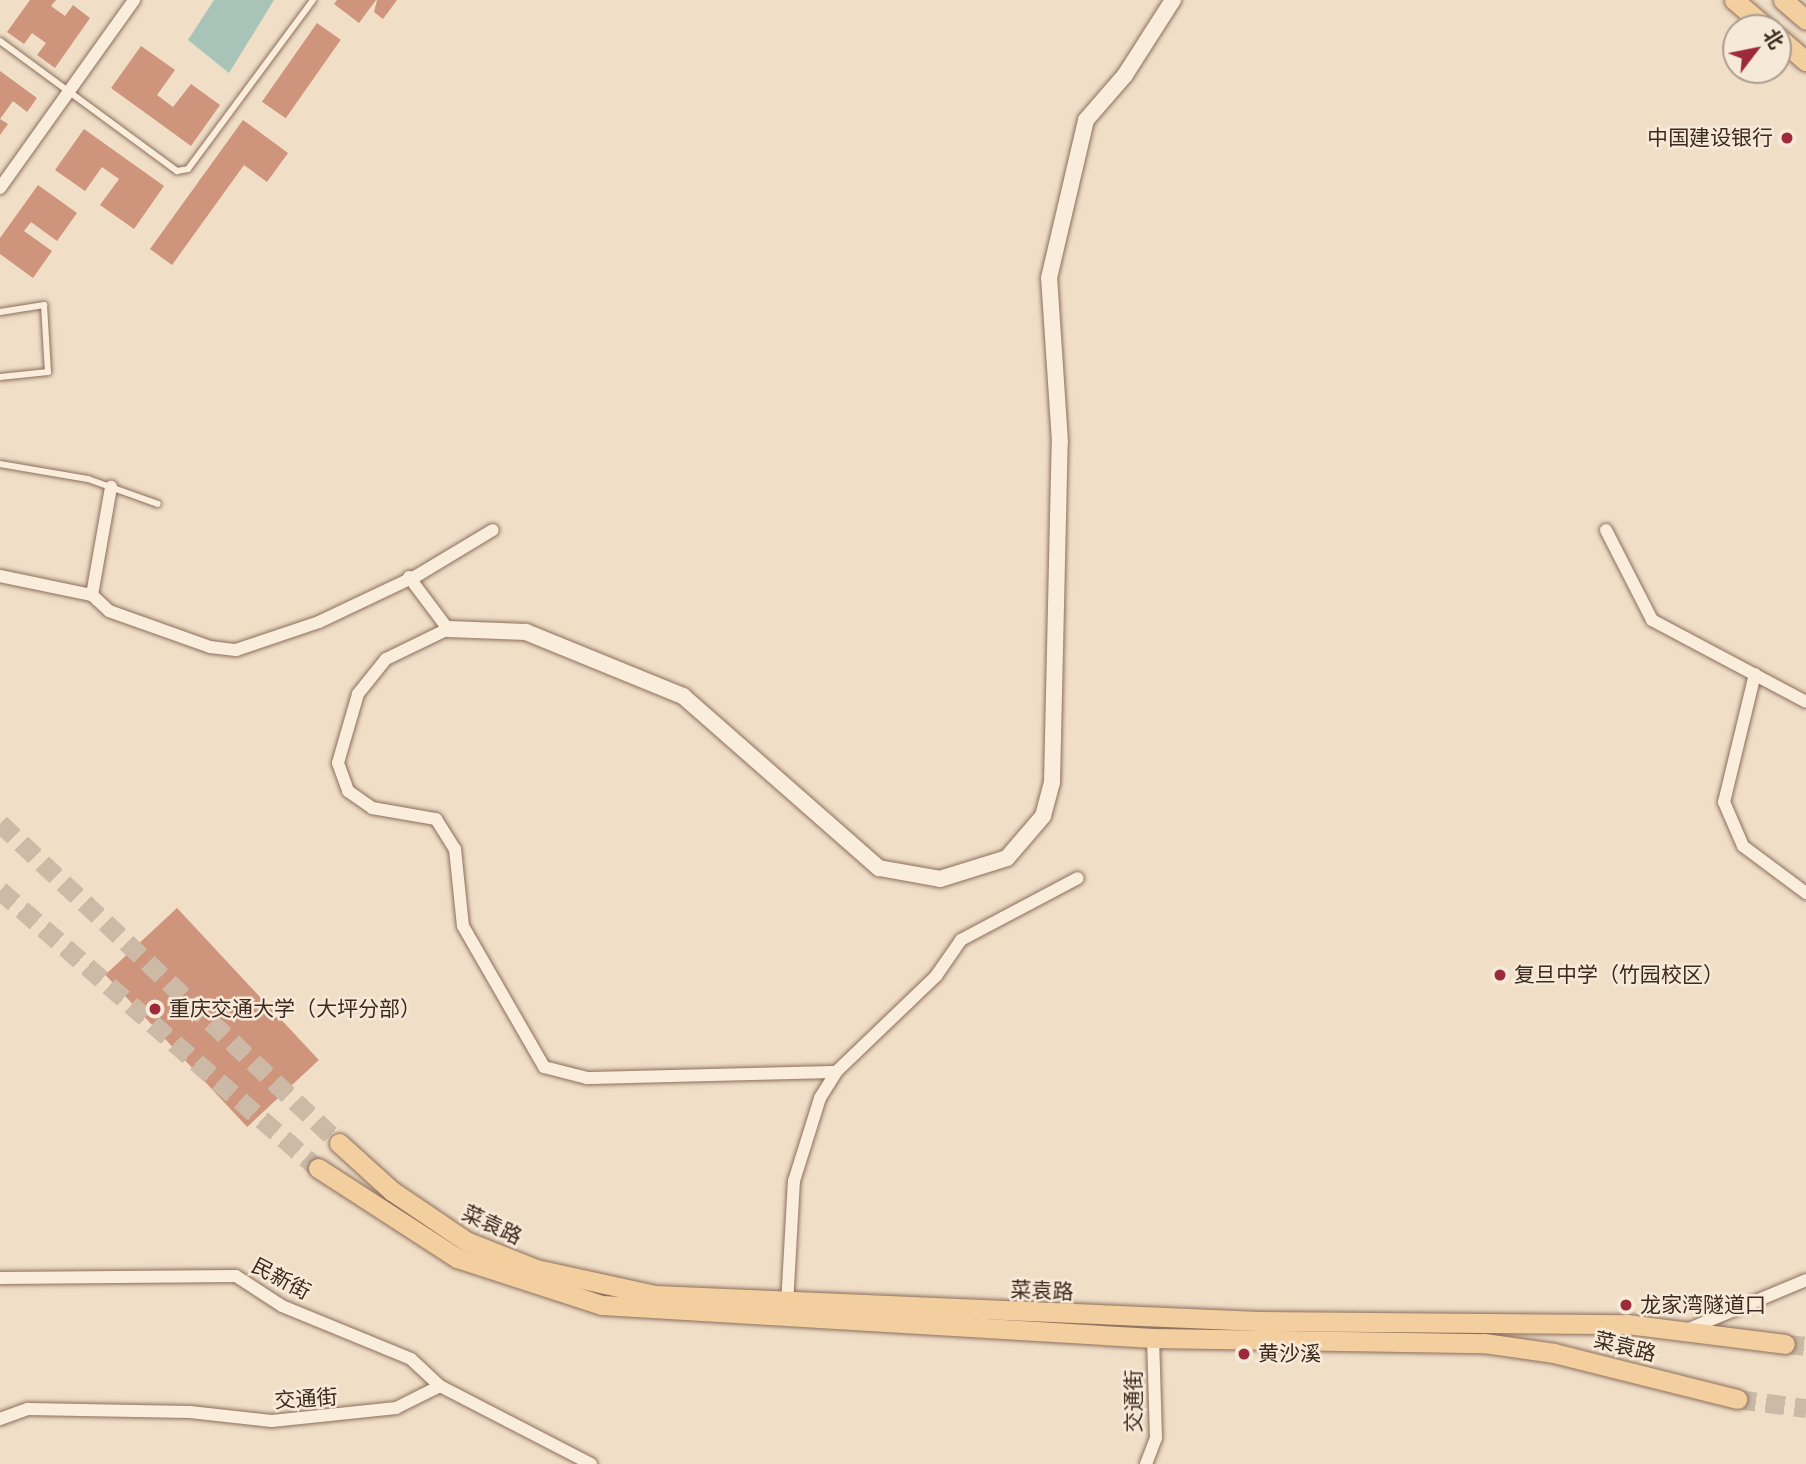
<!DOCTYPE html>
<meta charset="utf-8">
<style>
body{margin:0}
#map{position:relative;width:1806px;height:1464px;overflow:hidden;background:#f0dec7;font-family:Bitter,"Noto Sans SC",serif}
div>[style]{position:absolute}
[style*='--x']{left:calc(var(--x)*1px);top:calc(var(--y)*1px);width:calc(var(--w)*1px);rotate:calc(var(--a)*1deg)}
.water>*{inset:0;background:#a8c3b8}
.building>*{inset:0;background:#ce947c;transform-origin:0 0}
.primary-tunnel>*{height:19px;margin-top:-9.5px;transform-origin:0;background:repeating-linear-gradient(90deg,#ccbaa6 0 19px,transparent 0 29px)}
.roads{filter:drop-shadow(0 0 2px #8c6f5c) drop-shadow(0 0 2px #8c6f5c)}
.service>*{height:6px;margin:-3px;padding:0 3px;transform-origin:3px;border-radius:3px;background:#faeddb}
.minor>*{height:12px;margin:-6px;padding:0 6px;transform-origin:6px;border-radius:6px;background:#faeddb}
.tertiary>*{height:16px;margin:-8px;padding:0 8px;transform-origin:8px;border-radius:8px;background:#faeddb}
.primary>*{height:19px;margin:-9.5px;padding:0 9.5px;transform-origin:9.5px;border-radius:9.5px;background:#f3ce9f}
.dots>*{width:19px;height:19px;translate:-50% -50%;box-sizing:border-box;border:4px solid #f7e9d7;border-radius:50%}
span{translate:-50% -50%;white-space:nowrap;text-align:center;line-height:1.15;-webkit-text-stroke:5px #f7e9d7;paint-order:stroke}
.poi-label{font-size:21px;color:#3c2a20}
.right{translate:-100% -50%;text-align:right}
.left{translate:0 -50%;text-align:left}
.street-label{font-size:21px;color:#3c2a20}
.north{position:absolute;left:1722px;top:14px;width:70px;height:70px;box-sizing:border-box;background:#f7e9d7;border:2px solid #ac9d8e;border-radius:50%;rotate:58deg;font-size:19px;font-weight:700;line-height:28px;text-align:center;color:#3c2a20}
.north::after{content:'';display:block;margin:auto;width:24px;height:32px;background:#9d2a3a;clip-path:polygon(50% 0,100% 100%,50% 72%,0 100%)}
</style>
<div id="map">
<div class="water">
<i style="clip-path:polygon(214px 0,274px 0,229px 73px,188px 40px)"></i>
</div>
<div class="building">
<i style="clip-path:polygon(30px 0,56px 0,51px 6px,65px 16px,73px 5px,90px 18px,55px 68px,37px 55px,46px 43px,32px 33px,24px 44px,7px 32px)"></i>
<i style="clip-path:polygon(337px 0,376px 0,359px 23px,334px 4px)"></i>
<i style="clip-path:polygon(377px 0,397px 0,383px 19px,374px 12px)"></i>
<i style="left:317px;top:23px;width:29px;height:96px;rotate:35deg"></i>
<i style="clip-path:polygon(141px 46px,175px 70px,157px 95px,173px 107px,191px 84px,220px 105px,191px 146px,111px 88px)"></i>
<i style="clip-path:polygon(0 71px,37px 98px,27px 112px,13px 101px,0 119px,8px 124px,0 135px)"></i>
<i style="clip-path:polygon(243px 120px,288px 153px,267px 182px,244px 165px,172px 265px,150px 249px)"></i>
<i style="clip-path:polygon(84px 129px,164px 186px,134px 229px,100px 205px,119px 179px,102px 167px,85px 191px,55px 170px)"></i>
<i style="clip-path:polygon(38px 185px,77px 213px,57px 241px,31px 222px,24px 231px,52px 251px,33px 278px,0 254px,0 238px)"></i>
<i style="left:177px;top:908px;width:208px;height:98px;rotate:47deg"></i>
</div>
<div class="primary-tunnel">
<i style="--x:0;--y:823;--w:466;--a:43.3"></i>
<i style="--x:0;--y:890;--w:422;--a:41.2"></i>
<i style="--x:1785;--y:1344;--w:21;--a:5"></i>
<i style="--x:1737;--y:1399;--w:70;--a:7.4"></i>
</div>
<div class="roads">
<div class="service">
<i style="--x:0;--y:41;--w:220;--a:36.3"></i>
<i style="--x:177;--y:171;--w:11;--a:-10"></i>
<i style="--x:188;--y:169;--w:210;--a:-53.5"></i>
<i style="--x:0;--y:312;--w:45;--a:-9"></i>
<i style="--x:44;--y:305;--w:67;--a:86.6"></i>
<i style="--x:48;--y:372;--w:48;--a:174.1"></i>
<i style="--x:0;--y:464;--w:89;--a:9.7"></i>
<i style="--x:88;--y:479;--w:74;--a:19.7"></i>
</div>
<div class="minor">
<i style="--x:0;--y:188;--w:231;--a:-54.5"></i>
<i style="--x:1606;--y:530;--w:101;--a:62.9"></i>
<i style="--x:1652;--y:620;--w:174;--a:28"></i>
<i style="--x:0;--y:576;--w:94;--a:11.7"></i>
<i style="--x:92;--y:595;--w:23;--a:43"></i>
<i style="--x:109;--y:611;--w:107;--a:19.6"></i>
<i style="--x:210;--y:647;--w:26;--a:7"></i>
<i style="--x:236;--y:650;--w:88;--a:-18.6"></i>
<i style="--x:319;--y:622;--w:110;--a:-25.4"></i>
<i style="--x:418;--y:575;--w:87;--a:-31"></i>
<i style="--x:409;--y:577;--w:65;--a:53.1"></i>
<i style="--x:448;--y:629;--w:69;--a:154.2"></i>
<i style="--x:386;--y:659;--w:45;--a:128.7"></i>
<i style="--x:358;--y:694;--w:72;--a:106.2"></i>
<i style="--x:338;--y:763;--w:30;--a:70"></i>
<i style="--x:348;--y:791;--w:29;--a:35"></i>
<i style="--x:372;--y:808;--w:65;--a:9.8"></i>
<i style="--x:436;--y:819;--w:36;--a:58"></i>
<i style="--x:455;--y:849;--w:77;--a:84.1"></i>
<i style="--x:463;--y:926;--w:163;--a:60.1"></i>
<i style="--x:544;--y:1067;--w:44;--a:14.3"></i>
<i style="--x:587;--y:1078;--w:249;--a:-1.4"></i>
<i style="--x:92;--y:595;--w:110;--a:-80"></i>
<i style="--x:1755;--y:674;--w:132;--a:103.6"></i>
<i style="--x:1724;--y:802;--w:48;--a:66.6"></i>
<i style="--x:1743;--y:846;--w:79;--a:36.7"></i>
<i style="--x:0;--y:1278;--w:236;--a:-0.5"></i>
<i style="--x:236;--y:1276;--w:55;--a:33.1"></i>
<i style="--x:282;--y:1306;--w:139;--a:22.3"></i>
<i style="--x:411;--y:1359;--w:40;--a:43"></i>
<i style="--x:787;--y:1305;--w:124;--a:-86.8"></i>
<i style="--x:794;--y:1181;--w:87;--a:-72.6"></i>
<i style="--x:820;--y:1098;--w:31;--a:-58"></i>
<i style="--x:836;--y:1072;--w:139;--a:-43.8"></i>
<i style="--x:936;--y:976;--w:44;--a:-55.2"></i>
<i style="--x:961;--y:940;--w:132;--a:-27.9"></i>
<i style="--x:1689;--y:1329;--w:127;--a:-22.7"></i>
<i style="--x:0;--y:1419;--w:30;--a:-20"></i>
<i style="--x:28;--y:1409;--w:162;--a:1.1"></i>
<i style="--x:190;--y:1412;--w:82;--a:6.3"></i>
<i style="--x:272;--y:1421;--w:125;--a:-6"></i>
<i style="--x:396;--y:1408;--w:49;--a:-26.6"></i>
<i style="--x:440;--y:1386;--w:170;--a:27.3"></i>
<i style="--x:1146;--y:1464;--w:28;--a:-69"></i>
<i style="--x:1156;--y:1438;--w:100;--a:-91.7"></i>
</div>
<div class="tertiary">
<i style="--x:448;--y:629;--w:78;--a:2.2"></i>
<i style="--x:526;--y:632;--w:170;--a:22.2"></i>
<i style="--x:683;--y:696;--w:261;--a:41.3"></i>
<i style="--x:879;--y:868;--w:62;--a:10.2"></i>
<i style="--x:940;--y:879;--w:70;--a:-17.4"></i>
<i style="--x:1007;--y:858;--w:55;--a:-49.4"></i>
<i style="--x:1043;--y:816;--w:35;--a:-75"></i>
<i style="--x:1052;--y:782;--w:340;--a:-88.7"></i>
<i style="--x:1060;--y:442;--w:164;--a:-93.8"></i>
<i style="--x:1049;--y:278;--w:162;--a:-76.8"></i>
<i style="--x:1086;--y:120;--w:60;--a:-49.1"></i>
<i style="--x:1125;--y:75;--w:89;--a:-57.4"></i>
</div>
<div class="primary">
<i style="--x:1734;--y:0;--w:43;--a:40.3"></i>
<i style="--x:1783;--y:0;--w:30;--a:41"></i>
<i style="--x:1778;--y:37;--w:37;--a:41"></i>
<i style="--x:339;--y:1143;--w:72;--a:42.2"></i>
<i style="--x:392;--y:1191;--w:89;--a:34"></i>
<i style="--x:466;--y:1241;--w:75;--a:21.8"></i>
<i style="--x:536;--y:1269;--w:122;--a:12.3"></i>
<i style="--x:655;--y:1295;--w:604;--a:2.47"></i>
<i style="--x:1258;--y:1321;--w:369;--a:0.5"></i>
<i style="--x:1627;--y:1324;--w:159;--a:7.2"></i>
<i style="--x:318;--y:1168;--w:166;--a:32.9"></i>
<i style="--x:457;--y:1258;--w:152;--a:18"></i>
<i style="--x:602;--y:1305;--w:552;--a:3.43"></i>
<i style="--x:1153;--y:1338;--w:331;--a:0.9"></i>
<i style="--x:1484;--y:1343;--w:71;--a:8.1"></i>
<i style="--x:1554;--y:1353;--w:189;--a:14.1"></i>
</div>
</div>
<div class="dots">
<i style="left:1787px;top:138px;background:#9d2a3a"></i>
<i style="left:1500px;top:975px;background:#9d2a3a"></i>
<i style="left:155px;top:1009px;background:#9d2a3a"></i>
<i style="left:1626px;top:1305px;background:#9d2a3a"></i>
<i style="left:1244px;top:1354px;background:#9d2a3a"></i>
</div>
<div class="poi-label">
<span class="right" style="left:1773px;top:138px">中国建设银行</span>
<span class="left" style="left:1514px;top:975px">复旦中学（竹园校区）</span>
<span class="left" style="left:169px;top:1009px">重庆交通大学（大坪分部）</span>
<span class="left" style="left:1640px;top:1305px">龙家湾隧道口</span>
<span class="left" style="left:1258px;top:1354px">黄沙溪</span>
</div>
<div class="street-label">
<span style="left:492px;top:1225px;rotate:25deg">菜袁路</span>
<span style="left:281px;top:1279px;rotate:28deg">民新街</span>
<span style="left:1042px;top:1291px;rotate:2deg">菜袁路</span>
<span style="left:1625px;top:1347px;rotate:14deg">菜袁路</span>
<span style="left:306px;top:1399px;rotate:-4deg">交通街</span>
<span style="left:1134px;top:1401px;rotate:-90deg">交通街</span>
</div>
<div class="north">北</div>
</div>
